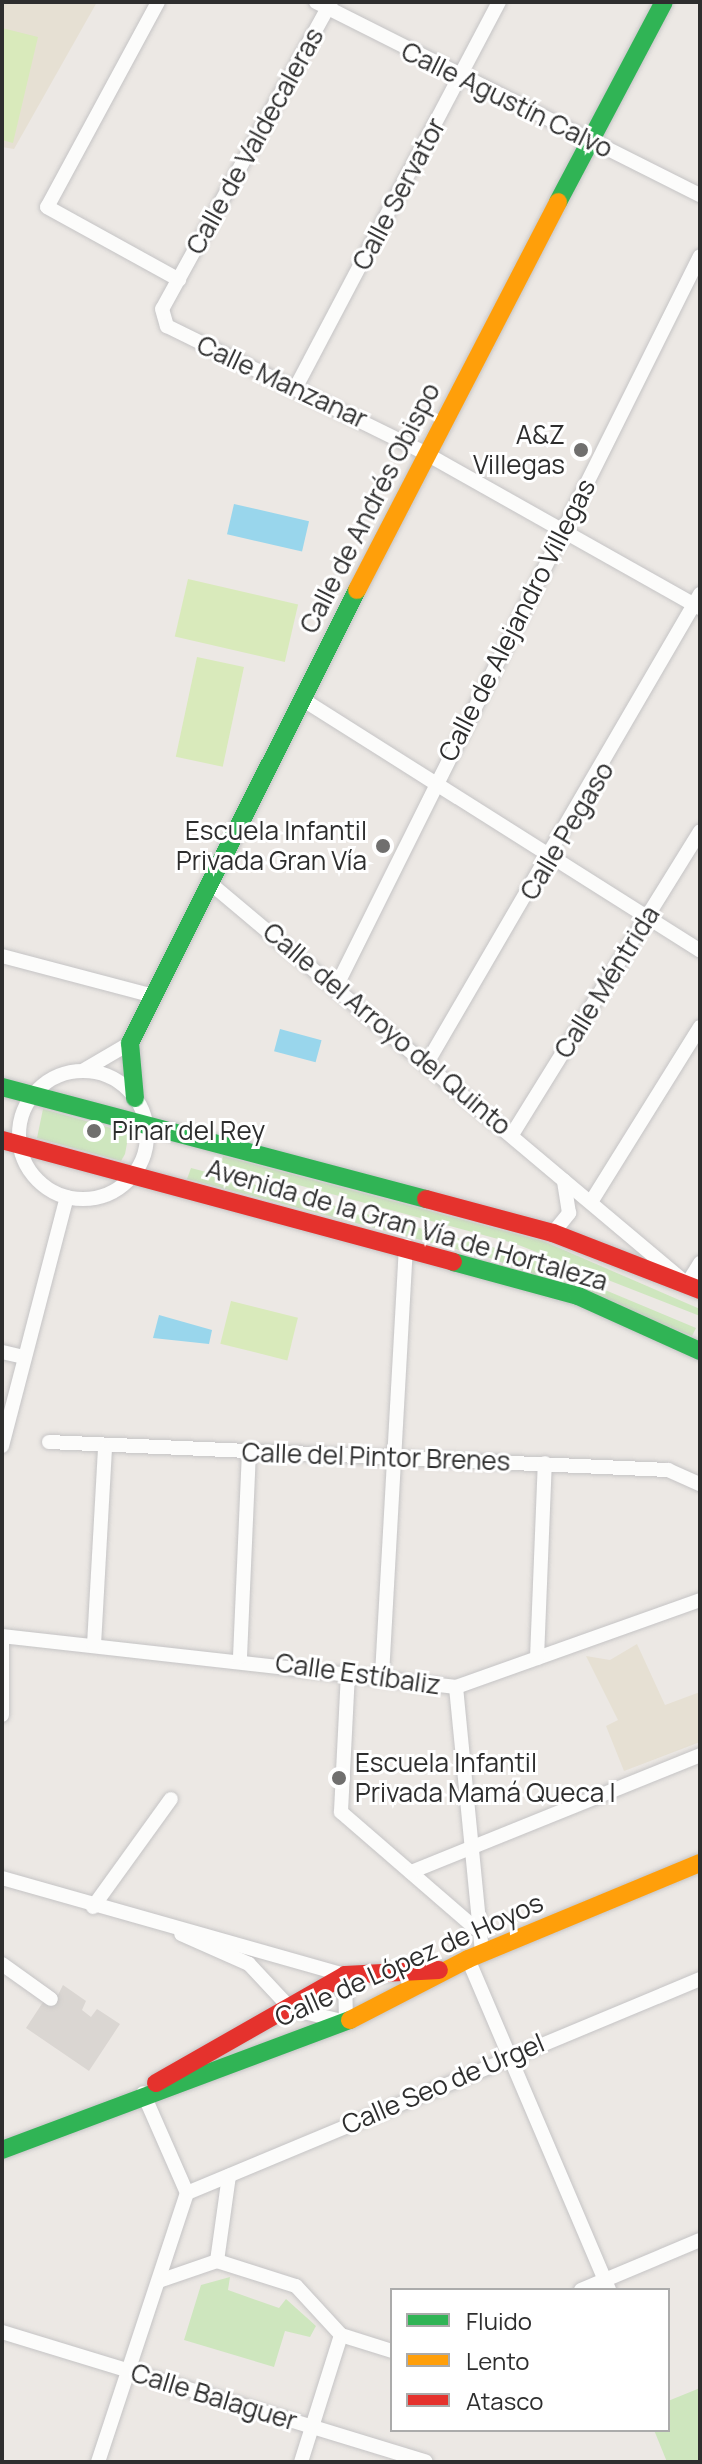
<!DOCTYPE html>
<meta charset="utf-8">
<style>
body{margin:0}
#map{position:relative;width:702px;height:2464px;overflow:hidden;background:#ece8e4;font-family:Manrope,sans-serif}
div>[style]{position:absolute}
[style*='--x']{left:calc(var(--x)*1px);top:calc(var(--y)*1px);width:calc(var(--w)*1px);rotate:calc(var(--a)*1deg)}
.education>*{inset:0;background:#e6e0d3}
.green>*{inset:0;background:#cee6be}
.pitch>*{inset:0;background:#d9eabb;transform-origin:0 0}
.plaza>*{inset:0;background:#dad6d2}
.water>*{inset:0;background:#99d6ec;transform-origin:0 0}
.roads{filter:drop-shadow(0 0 2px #c5c4c5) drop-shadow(0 0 2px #c5c4c5)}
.street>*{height:14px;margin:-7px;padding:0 7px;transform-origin:7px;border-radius:7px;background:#fcfcfb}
.street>.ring{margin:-7px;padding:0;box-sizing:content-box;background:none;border:14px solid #fcfcfb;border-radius:50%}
.fast>*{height:18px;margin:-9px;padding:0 9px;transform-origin:9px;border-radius:9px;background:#30b455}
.slow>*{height:18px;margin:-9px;padding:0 9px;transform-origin:9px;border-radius:9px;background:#ff9f0a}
.jam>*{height:18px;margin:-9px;padding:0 9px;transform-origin:9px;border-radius:9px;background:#e5322d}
.dots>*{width:22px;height:22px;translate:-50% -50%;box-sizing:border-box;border:4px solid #fff;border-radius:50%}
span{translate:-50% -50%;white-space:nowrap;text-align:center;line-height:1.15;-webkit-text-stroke:6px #fff;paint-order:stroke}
.street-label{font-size:26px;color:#2e2e2e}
.poi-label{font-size:26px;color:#2e2e2e}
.right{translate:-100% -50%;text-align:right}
.left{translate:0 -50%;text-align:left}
.frame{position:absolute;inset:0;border:4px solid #2e2e2e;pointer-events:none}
.legend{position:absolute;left:390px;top:2288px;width:280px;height:144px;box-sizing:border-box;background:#fff;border:2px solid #ababab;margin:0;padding:10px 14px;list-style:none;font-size:24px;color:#2e2e2e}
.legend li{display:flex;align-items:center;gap:16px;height:40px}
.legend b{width:40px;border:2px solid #ababab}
</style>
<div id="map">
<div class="education">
<i style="clip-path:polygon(2px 2px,97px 2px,14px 149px,2px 147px)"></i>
<i style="clip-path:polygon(637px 1644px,665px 1705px,700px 1692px,700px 1742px,624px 1771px,606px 1726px,618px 1720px,586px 1656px,610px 1660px)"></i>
</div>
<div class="green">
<i style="clip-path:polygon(43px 1109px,129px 1133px,125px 1154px,121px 1161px,37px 1138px)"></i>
<i style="clip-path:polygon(223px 1156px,543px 1241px,700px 1309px,700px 1316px,516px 1244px,221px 1164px)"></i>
<i style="clip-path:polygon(191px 1168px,519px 1254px,696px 1328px,692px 1336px,490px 1258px,187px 1179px)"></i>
<i style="clip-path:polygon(230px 2277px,228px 2290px,279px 2308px,286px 2299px,316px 2326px,310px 2337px,285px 2331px,274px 2367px,184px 2340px,201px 2285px)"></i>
<i style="clip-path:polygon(700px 2388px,700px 2462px,667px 2462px,654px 2430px,668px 2430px,668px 2401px)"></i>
</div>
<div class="pitch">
<i style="clip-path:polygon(2px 28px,38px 37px,13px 143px,2px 140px)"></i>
<i style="left:188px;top:579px;width:113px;height:59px;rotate:13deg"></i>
<i style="left:197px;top:657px;width:48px;height:102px;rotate:12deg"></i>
<i style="left:231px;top:1301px;width:69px;height:44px;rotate:14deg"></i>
</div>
<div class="plaza">
<i style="clip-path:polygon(63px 1985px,86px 2001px,82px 2010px,91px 2017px,97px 2009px,120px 2024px,89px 2071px,26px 2028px,51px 1990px,58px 1995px)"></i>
</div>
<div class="water">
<i style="left:234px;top:504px;width:77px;height:31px;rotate:13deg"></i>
<i style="left:280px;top:1029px;width:43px;height:23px;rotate:15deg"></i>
<i style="clip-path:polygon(159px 1315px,212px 1330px,209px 1344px,153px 1338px)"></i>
</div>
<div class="roads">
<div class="street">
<i style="--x:158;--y:2;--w:233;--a:118.4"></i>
<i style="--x:47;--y:207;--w:151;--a:28.9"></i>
<i style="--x:316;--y:2;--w:430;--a:26.7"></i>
<i style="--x:331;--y:2;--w:350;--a:118.8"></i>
<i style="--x:162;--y:309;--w:18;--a:74"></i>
<i style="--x:167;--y:326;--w:288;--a:26.2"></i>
<i style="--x:425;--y:453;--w:316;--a:29.4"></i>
<i style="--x:297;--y:385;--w:433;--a:-62.2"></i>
<i style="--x:302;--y:699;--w:471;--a:32.3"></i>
<i style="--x:210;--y:883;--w:623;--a:40.05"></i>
<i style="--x:687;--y:1284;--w:25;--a:-58"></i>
<i style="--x:2;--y:956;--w:156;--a:14.8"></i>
<i style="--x:337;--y:985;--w:814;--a:-63.53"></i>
<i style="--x:427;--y:1063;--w:543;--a:-59.8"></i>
<i style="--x:84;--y:1070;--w:53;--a:-30.4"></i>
<i class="ring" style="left:19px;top:1071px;width:114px;height:114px"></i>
<i style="--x:513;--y:1133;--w:355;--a:-58.2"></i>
<i style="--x:591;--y:1202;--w:206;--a:-58.1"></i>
<i style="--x:553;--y:1233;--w:26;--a:-51"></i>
<i style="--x:569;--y:1213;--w:33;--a:-99"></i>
<i style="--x:2;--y:1352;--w:23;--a:13"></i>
<i style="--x:49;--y:1442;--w:620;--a:2.59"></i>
<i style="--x:668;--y:1470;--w:35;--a:24"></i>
<i style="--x:2;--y:1446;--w:257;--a:-75.4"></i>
<i style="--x:2;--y:1636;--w:457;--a:6.4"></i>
<i style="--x:456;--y:1687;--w:259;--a:-19.6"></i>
<i style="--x:2;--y:1638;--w:77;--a:90"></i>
<i style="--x:94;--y:1645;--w:198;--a:-86.8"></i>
<i style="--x:240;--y:1657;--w:204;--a:-87.5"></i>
<i style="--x:537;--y:1658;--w:195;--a:-87.7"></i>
<i style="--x:348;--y:1673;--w:139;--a:92.9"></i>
<i style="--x:341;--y:1812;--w:179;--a:40.9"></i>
<i style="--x:382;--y:1675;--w:430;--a:-86.8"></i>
<i style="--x:456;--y:1687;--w:266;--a:84.4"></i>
<i style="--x:411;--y:1872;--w:312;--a:-22"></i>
<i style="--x:2;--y:1878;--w:356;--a:15.8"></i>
<i style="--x:345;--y:1975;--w:47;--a:88.8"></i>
<i style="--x:346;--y:2022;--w:57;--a:-166.7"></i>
<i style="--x:291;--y:2009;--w:62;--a:-133"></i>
<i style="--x:249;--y:1964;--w:74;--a:-156.2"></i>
<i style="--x:93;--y:1907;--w:133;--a:-54.2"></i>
<i style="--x:468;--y:1959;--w:360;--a:66.9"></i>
<i style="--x:2;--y:1964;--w:60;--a:35.5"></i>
<i style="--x:187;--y:2193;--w:556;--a:-22.64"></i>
<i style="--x:217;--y:2261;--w:83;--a:17.6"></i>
<i style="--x:296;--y:2286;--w:67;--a:47.4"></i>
<i style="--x:341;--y:2335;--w:53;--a:17.4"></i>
<i style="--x:217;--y:2261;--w:86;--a:-82"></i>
<i style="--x:159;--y:2281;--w:61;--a:-19"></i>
<i style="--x:581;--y:2290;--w:129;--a:-22.8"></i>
<i style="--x:2;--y:2332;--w:443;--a:17"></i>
<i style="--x:98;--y:2462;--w:283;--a:-71.7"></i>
<i style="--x:187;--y:2193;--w:109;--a:-113.7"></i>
<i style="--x:301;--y:2462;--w:133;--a:-72.5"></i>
</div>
<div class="fast">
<i style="--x:558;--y:202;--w:226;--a:-62.1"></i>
<i style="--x:2;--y:1087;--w:439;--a:14.8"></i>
<i style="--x:135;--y:1098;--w:55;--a:-95.2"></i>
<i style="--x:130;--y:1043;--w:507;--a:-63.38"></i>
<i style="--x:453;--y:1262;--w:130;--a:15.2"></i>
<i style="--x:578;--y:1296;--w:134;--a:24.3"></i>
<i style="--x:2;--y:2150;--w:371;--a:-20.5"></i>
</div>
<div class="slow">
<i style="--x:357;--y:590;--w:437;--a:-62.6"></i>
<i style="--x:350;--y:2020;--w:133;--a:-27.3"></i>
<i style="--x:468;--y:1959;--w:251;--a:-22.5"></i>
</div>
<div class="jam">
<i style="--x:2;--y:1140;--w:467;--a:15.1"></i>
<i style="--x:426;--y:1199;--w:131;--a:15"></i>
<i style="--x:553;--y:1233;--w:158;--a:21.2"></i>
<i style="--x:156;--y:2083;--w:218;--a:-29.7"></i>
<i style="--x:345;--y:1975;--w:94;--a:-3"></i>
</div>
</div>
<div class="dots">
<i style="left:581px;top:450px;background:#706f6e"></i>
<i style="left:383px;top:846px;background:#706f6e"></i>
<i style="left:94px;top:1131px;background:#706f6e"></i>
<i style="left:339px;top:1778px;background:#706f6e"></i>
</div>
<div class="street-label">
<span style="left:507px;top:100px;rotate:26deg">Calle Agustín Calvo</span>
<span style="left:255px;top:141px;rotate:-61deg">Calle de Valdecaleras</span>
<span style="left:399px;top:194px;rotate:-62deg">Calle Servator</span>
<span style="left:282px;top:382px;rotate:25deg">Calle Manzanar</span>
<span style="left:370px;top:508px;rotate:-63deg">Calle de Andrés Obispo</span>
<span style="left:517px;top:620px;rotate:-63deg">Calle de Alejandro Villegas</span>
<span style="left:567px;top:831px;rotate:-59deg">Calle Pegaso</span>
<span style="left:607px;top:982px;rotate:-58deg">Calle Méntrida</span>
<span style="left:387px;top:1029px;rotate:40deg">Calle del Arroyo del Quinto</span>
<span style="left:407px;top:1225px;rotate:16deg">Avenida de la Gran Vía de Hortaleza</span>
<span style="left:376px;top:1457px;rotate:2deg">Calle del Pintor Brenes</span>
<span style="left:358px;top:1674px;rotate:8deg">Calle Estíbaliz</span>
<span style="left:409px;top:1960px;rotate:-24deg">Calle de López de Hoyos</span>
<span style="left:443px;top:2084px;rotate:-23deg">Calle Seo de Urgel</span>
<span style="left:214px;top:2397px;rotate:17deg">Calle Balaguer</span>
</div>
<div class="poi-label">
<span class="right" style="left:565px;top:450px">A&amp;Z<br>Villegas</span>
<span class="right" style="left:367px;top:846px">Escuela Infantil<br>Privada Gran Vía</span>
<span class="left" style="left:112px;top:1131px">Pinar del Rey</span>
<span class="left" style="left:355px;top:1778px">Escuela Infantil<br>Privada Mamá Queca I</span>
</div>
<div class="frame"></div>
<ul class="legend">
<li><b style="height:10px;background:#30b455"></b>Fluido</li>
<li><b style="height:10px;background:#ff9f0a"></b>Lento</li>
<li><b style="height:10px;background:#e5322d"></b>Atasco</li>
</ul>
</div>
